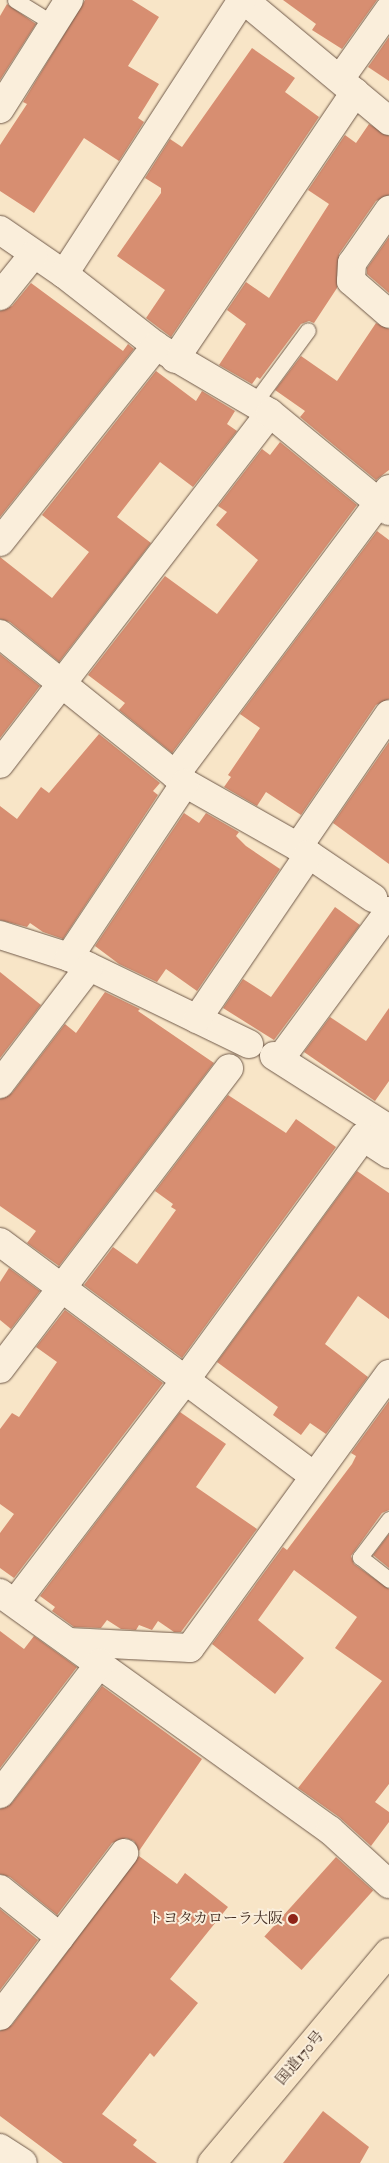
<!DOCTYPE html>
<meta charset="utf-8">
<style>
body{margin:0}
#map{position:relative;width:389px;height:2163px;overflow:hidden;background:#f8e5c7;font-family:"IM FELL Double Pica","Noto Serif JP",serif}
div>[style]{position:absolute}
[style*='--x']{left:calc(var(--x)*1px);top:calc(var(--y)*1px);width:calc(var(--w)*1px);rotate:calc(var(--a)*1deg)}
.building>*{inset:0;background:#d78e71;transform-origin:0 0}
.roads{filter:drop-shadow(0 0 1px #705a4a) drop-shadow(0 0 1px #705a4a)}
.lane>*{height:15px;margin:-7.5px;padding:0 7.5px;transform-origin:7.5px;border-radius:7.5px;background:#faeedb}
.street>*{height:28px;margin:-14px;padding:0 14px;transform-origin:14px;border-radius:14px;background:#faeedb}
.secondary>*{height:28px;margin:-14px;padding:0 14px;transform-origin:14px;border-radius:14px;background:#faeedb}
.highway>*{height:28px;margin:-14px;padding:0 14px;transform-origin:14px;border-radius:14px;background:#f8e5c7}
.dots>*{width:14px;height:14px;translate:-50% -50%;box-sizing:border-box;border:2px solid #faeedb;border-radius:50%}
span{translate:-50% -50%;white-space:nowrap;text-align:center;line-height:1.15;-webkit-text-stroke:4px #faeedb;paint-order:stroke}
.poi-label{font-size:15px;color:#422c21}
.right{translate:-100% -50%;text-align:right}
.street-label{font-size:15px;color:#422c21}
</style>
<div id="map">
<div class="building">
<i style="clip-path:polygon(85px 0,132px 0,159px 17px,128px 66px,159px 84px,138px 118px,144px 122px,119px 161px,84px 138px,34px 213px,0 191px,0 145px,27px 104px,23px 102px)"></i>
<i style="clip-path:polygon(283px 0,377px 0,342px 49px,312px 30px,316px 24px)"></i>
<i style="clip-path:polygon(7px 4px,36px 24px,0 80px,0 16px)"></i>
<i style="clip-path:polygon(389px 37px,389px 81px,368px 67px)"></i>
<i style="clip-path:polygon(252px 48px,295px 78px,285px 92px,319px 117px,171px 337px,146px 318px,165px 290px,117px 256px,161px 193px,161px 188px,145px 178px,170px 139px,182px 147px)"></i>
<i style="clip-path:polygon(369px 124px,389px 136px,389px 195px,376px 201px,339px 254px,337px 288px,314px 323px,309px 321px,301px 324px,260px 379px,257px 377px,252px 384px,219px 365px,246px 324px,227px 310px,246px 282px,269px 298px,329px 204px,308px 190px,345px 135px,356px 143px)"></i>
<i style="clip-path:polygon(389px 237px,389px 293px,367px 274px,367px 268px)"></i>
<i style="clip-path:polygon(31px 283px,123px 351px,128px 344px,134px 349px,0 517px,0 311px,12px 306px)"></i>
<i style="clip-path:polygon(376px 323px,389px 329px,389px 470px,376px 480px,300px 417px,305px 411px,275px 390px,301px 356px,337px 381px)"></i>
<i style="clip-path:polygon(156px 371px,196px 401px,202px 391px,235px 411px,227px 424px,237px 431px,193px 487px,160px 462px,117px 517px,151px 543px,59px 662px,10px 622px,0 619px,0 557px,52px 598px,89px 552px,42px 515px)"></i>
<i style="clip-path:polygon(280px 442px,357px 505px,172px 753px,119px 710px,125px 703px,88px 675px,165px 576px,217px 614px,258px 560px,216px 525px,227px 512px,218px 506px,262px 449px,270px 455px)"></i>
<i style="clip-path:polygon(377px 531px,389px 540px,389px 699px,376px 705px,301px 815px,266px 792px,257px 806px,224px 787px,231px 777px,228px 775px,260px 728px,240px 714px)"></i>
<i style="clip-path:polygon(0 654px,40px 686px,0 738px)"></i>
<i style="clip-path:polygon(99px 734px,160px 783px,153px 791px,158px 795px,63px 939px,43px 932px,30px 923px,27px 927px,0 920px,0 806px,17px 819px,41px 787px,49px 793px)"></i>
<i style="clip-path:polygon(389px 742px,389px 864px,333px 823px)"></i>
<i style="clip-path:polygon(184px 813px,199px 823px,206px 813px,239px 832px,236px 836px,246px 846px,280px 869px,197px 991px,166px 969px,157px 982px,119px 964px,95px 946px)"></i>
<i style="clip-path:polygon(335px 907px,360px 925px,274px 1040px,223px 1008px,243px 979px,271px 997px)"></i>
<i style="clip-path:polygon(0 972px,41px 1005px,0 1058px)"></i>
<i style="clip-path:polygon(105px 992px,140px 1009px,138px 1011px,214px 1063px,59px 1266px,27px 1243px,36px 1231px,0 1206px,0 1099px,12px 1093px,65px 1024px,76px 1033px)"></i>
<i style="clip-path:polygon(389px 1008px,389px 1081px,375px 1101px,304px 1052px,330px 1017px,366px 1041px)"></i>
<i style="clip-path:polygon(228px 1095px,286px 1133px,296px 1119px,336px 1147px,182px 1358px,84px 1285px,113px 1247px,137px 1264px,176px 1210px,171px 1207px,173px 1204px,155px 1191px)"></i>
<i style="clip-path:polygon(357px 1171px,389px 1193px,389px 1319px,358px 1296px,325px 1344px,368px 1377px,326px 1434px,310px 1423px,301px 1435px,273px 1415px,278px 1407px,217px 1362px)"></i>
<i style="clip-path:polygon(9px 1268px,40px 1291px,11px 1329px,0 1320px,0 1282px)"></i>
<i style="clip-path:polygon(65px 1310px,163px 1383px,14px 1578px,0 1568px,0 1533px,14px 1514px,0 1504px,0 1429px,12px 1413px,19px 1417px,57px 1362px,36px 1347px)"></i>
<i style="clip-path:polygon(389px 1401px,389px 1510px,382px 1513px,351px 1556px,354px 1564px,389px 1589px,389px 1784px,375px 1802px,389px 1812px,389px 1822px,371px 1846px,339px 1817px,298px 1788px,382px 1681px,335px 1648px,357px 1617px,294px 1570px,258px 1620px,304px 1658px,275px 1694px,212px 1644px,283px 1547px,287px 1550px,352px 1464px,356px 1456px,351px 1453px)"></i>
<i style="clip-path:polygon(180px 1412px,226px 1444px,196px 1487px,257px 1529px,181px 1632px,174px 1632px,158px 1621px,152px 1630px,139px 1625px,136px 1630px,121px 1629px,107px 1620px,101px 1628px,74px 1627px,52px 1611px,55px 1607px,40px 1596px)"></i>
<i style="clip-path:polygon(389px 1534px,389px 1568px,373px 1555px)"></i>
<i style="clip-path:polygon(0 1631px,24px 1649px,34px 1636px,77px 1667px,0 1768px)"></i>
<i style="clip-path:polygon(102px 1686px,202px 1759px,139px 1851px,134px 1841px,126px 1838px,112px 1843px,57px 1915px,10px 1877px,0 1874px,0 1809px,12px 1803px)"></i>
<i style="clip-path:polygon(139px 1856px,177px 1884px,185px 1873px,228px 1907px,170px 1979px,198px 2003px,154px 2057px,150px 2053px,102px 2114px,137px 2140px,133px 2145px,157px 2163px,63px 2163px,0 2116px,0 2031px,12px 2025px)"></i>
<i style="left:336px;top:1857px;width:50px;height:107px;rotate:42deg"></i>
<i style="clip-path:polygon(0 1909px,38px 1940px,0 1990px)"></i>
<i style="clip-path:polygon(323px 2111px,369px 2147px,360px 2163px,283px 2163px)"></i>
</div>
<div class="roads">
<div class="lane">
<i style="--x:15;--y:0;--w:46;--a:31.6"></i>
<i style="--x:252;--y:406;--w:94;--a:-53.6"></i>
<i style="--x:389;--y:1519;--w:48;--a:127.3"></i>
<i style="--x:360;--y:1557;--w:37;--a:38"></i>
</div>
<div class="street">
<i style="--x:244;--y:0;--w:189;--a:39.8"></i>
<i style="--x:340;--y:79;--w:85;--a:-54.6"></i>
<i style="--x:0;--y:109;--w:129;--a:-57.7"></i>
<i style="--x:0;--y:230;--w:78;--a:34.5"></i>
<i style="--x:64;--y:274;--w:117;--a:38"></i>
<i style="--x:156;--y:346;--w:132;--a:30.4"></i>
<i style="--x:270;--y:413;--w:443;--a:127.6"></i>
<i style="--x:64;--y:274;--w:327;--a:-57"></i>
<i style="--x:351;--y:281;--w:18;--a:-87"></i>
<i style="--x:352;--y:263;--w:65;--a:-55.1"></i>
<i style="--x:0;--y:296;--w:53;--a:-51.2"></i>
<i style="--x:175;--y:359;--w:322;--a:-56"></i>
<i style="--x:270;--y:413;--w:154;--a:39.5"></i>
<i style="--x:0;--y:542;--w:251;--a:-51.5"></i>
<i style="--x:0;--y:634;--w:238;--a:38.8"></i>
<i style="--x:185;--y:783;--w:130;--a:29.5"></i>
<i style="--x:298;--y:847;--w:91;--a:34.2"></i>
<i style="--x:175;--y:775;--w:357;--a:-53.2"></i>
<i style="--x:298;--y:847;--w:161;--a:-55.6"></i>
<i style="--x:0;--y:935;--w:72;--a:17.7"></i>
<i style="--x:69;--y:957;--w:200;--a:25.8"></i>
<i style="--x:69;--y:957;--w:209;--a:-56.3"></i>
<i style="--x:197;--y:1019;--w:199;--a:-55.8"></i>
<i style="--x:274;--y:1056;--w:136;--a:32.4"></i>
<i style="--x:280;--y:1059;--w:184;--a:-53.6"></i>
<i style="--x:0;--y:1084;--w:147;--a:-52.7"></i>
<i style="--x:0;--y:1242;--w:390;--a:36.7"></i>
<i style="--x:0;--y:1369;--w:378;--a:-52.7"></i>
<i style="--x:0;--y:1593;--w:406;--a:35.7"></i>
<i style="--x:330;--y:1830;--w:80;--a:42.5"></i>
<i style="--x:15;--y:1603;--w:282;--a:-52.6"></i>
<i style="--x:186;--y:1379;--w:300;--a:-53.8"></i>
<i style="--x:363;--y:1137;--w:31;--a:33"></i>
<i style="--x:69;--y:1642;--w:121;--a:2.8"></i>
<i style="--x:190;--y:1648;--w:339;--a:-54"></i>
<i style="--x:0;--y:1794;--w:165;--a:-52.6"></i>
<i style="--x:0;--y:1889;--w:77;--a:38.7"></i>
<i style="--x:0;--y:2016;--w:205;--a:-52.7"></i>
<i style="--x:0;--y:2148;--w:27;--a:33"></i>
</div>
<div class="secondary">
<i style="--x:351;--y:281;--w:50;--a:41"></i>
</div>
<div class="highway">
<i style="--x:212;--y:2163;--w:275;--a:-50"></i>
</div>
</div>
<div class="dots">
<i style="left:293px;top:1919px;background:#8f2418"></i>
</div>
<div class="poi-label">
<span class="right" style="left:283px;top:1919px">トヨタカローラ大阪</span>
</div>
<div class="street-label">
<span style="left:300px;top:2058px;rotate:-50deg">国道170号</span>
</div>
</div>
